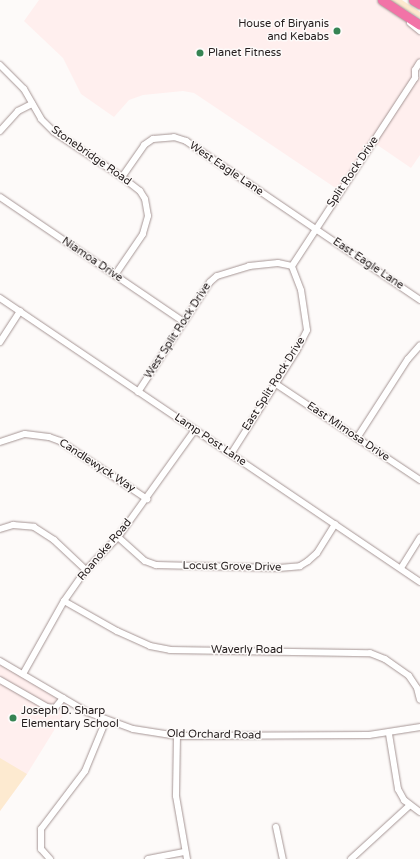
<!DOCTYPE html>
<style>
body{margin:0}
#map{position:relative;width:420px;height:859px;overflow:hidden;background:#fdfaf9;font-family:"Varela Round",sans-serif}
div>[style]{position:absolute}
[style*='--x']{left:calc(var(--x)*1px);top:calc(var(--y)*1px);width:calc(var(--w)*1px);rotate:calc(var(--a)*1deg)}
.built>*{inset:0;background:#ffefee}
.green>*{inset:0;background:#fdead0}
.roads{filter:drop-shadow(0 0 1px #a69695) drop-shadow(0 0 1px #a69695)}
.minor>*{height:6px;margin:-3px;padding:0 3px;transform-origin:3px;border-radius:3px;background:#fff}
.highway>*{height:9px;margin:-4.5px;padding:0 4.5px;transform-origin:4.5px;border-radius:4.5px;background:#f273a7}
.dots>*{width:11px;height:11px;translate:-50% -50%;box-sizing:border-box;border:2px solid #fdfaf9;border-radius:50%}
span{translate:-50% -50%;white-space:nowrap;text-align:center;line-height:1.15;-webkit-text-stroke:3px #fdfaf9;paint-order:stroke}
.poi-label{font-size:11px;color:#272020}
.right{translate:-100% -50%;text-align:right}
.left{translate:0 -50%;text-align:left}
.street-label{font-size:11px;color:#272020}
</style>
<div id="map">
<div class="built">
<i style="clip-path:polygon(39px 0,381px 0,420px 31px,420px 62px,415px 78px,420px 77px,420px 155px,411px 168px,373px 142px,340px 191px,194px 93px,183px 91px,143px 95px,129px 100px,114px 117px,81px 94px,63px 58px,24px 21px)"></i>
<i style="clip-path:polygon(0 661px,71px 703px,27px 774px,0 811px)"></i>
</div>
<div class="green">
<i style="clip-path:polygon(389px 0,402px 0,420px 12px,420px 18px)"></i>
<i style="clip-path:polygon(0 758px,27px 774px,0 811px)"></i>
</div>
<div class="roads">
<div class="minor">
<i style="--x:410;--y:23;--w:13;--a:39"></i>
<i style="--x:0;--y:65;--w:34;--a:45"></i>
<i style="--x:24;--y:89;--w:34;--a:60"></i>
<i style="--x:41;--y:119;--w:18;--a:45"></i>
<i style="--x:54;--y:132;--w:82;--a:33.5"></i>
<i style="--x:122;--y:177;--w:23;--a:38"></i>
<i style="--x:140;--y:191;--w:9;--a:58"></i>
<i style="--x:145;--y:199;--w:17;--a:80"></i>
<i style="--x:148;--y:216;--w:19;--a:106"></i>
<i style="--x:143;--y:234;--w:50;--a:124.3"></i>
<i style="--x:0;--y:131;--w:27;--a:-48"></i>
<i style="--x:18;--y:111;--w:16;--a:-27"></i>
<i style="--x:122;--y:177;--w:39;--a:-55"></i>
<i style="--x:144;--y:145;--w:11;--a:-34"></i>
<i style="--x:153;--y:139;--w:21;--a:-5"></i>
<i style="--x:174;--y:137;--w:13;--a:18"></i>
<i style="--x:186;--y:141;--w:283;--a:34.2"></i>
<i style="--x:0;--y:197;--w:222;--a:34.2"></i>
<i style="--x:292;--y:266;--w:225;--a:-56.8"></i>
<i style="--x:415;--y:78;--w:8;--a:-90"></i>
<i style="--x:415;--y:70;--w:9;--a:-58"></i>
<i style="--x:0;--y:298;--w:507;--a:34.07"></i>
<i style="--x:0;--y:342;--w:37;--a:-57"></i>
<i style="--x:276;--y:384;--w:173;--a:33.7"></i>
<i style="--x:138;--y:392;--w:131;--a:-56.8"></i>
<i style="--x:210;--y:282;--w:9;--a:-41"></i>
<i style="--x:217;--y:276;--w:34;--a:-17"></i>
<i style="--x:249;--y:266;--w:29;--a:-6"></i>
<i style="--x:278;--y:263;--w:14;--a:12"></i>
<i style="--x:357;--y:438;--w:94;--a:-57.2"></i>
<i style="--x:408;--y:359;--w:18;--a:-49"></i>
<i style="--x:0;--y:442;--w:26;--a:-18"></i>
<i style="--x:25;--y:434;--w:24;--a:7"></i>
<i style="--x:49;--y:437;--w:12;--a:20"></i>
<i style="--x:60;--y:441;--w:105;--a:33.7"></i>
<i style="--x:231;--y:454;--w:123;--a:-57.6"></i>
<i style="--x:297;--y:350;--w:22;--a:-63"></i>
<i style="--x:307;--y:330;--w:40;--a:-98.5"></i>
<i style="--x:301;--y:290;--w:26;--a:-111"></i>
<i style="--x:0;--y:529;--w:14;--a:-17"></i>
<i style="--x:13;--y:525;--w:21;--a:5"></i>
<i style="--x:34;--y:527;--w:24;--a:33"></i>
<i style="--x:54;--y:540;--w:44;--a:43.2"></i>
<i style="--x:118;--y:537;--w:36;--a:42"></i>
<i style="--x:145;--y:561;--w:12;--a:20"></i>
<i style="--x:156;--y:565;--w:123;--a:1.4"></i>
<i style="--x:279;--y:568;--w:21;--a:-5"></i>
<i style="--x:300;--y:566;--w:9;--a:-32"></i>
<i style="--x:308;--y:561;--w:12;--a:-42"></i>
<i style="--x:317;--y:553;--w:34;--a:-58"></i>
<i style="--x:401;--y:568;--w:36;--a:-58"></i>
<i style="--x:64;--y:601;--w:61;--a:29.5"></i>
<i style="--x:117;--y:631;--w:36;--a:24"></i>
<i style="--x:150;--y:646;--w:20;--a:11"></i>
<i style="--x:170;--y:650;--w:200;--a:0.9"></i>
<i style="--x:370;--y:653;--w:16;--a:22"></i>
<i style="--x:385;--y:659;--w:29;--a:35"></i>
<i style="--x:409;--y:676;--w:14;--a:56"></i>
<i style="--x:417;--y:688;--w:12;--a:76"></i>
<i style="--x:0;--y:661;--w:101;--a:30.4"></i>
<i style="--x:87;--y:712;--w:49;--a:20.3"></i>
<i style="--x:133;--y:729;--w:45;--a:9"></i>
<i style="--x:177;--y:736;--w:192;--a:-0.3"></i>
<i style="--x:369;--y:735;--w:52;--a:-8.9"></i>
<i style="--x:23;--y:674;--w:84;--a:-60.7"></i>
<i style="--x:64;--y:601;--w:38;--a:-55"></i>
<i style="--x:86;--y:570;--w:46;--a:-45.9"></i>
<i style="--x:118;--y:537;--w:132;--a:-54.3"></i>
<i style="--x:0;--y:680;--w:54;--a:29.9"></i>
<i style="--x:47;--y:707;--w:8;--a:7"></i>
<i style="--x:55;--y:708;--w:13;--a:-51"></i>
<i style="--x:389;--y:734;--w:56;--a:80.7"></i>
<i style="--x:398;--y:789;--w:13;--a:61"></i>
<i style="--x:404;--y:800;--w:20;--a:37"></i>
<i style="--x:177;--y:736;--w:60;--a:91"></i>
<i style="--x:176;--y:796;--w:64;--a:80.1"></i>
<i style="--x:276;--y:827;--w:33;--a:78"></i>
<i style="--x:50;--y:859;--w:13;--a:-132"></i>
<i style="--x:41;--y:849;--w:20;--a:-90"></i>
<i style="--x:41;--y:829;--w:73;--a:-52.8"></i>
<i style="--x:85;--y:771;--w:55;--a:-67.6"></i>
<i style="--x:148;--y:859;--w:38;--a:-11"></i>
<i style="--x:351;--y:859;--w:80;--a:-42.5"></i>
</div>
<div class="highway">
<i style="--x:382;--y:0;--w:45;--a:33.3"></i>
<i style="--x:413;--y:0;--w:8;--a:30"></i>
</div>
</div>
<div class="dots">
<i style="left:337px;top:31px;background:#368453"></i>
<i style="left:200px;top:53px;background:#368453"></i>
<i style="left:13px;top:718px;background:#368453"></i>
</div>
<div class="poi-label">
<span class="right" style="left:329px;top:31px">House of Biryanis<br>and Kebabs</span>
<span class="left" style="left:208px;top:53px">Planet Fitness</span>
<span class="left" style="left:21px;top:718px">Joseph D. Sharp<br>Elementary School</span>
</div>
<div class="street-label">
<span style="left:91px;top:156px;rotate:35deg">Stonebridge Road</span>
<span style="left:226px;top:169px;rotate:34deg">West Eagle Lane</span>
<span style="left:353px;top:172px;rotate:-56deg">Split Rock Drive</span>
<span style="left:92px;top:260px;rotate:34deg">Niamoa Drive</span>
<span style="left:368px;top:264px;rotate:34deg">East Eagle Lane</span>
<span style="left:178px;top:331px;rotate:-57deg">West Split Rock Drive</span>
<span style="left:274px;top:384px;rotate:-58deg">East Split Rock Drive</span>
<span style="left:348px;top:432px;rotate:34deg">East Mimosa Drive</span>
<span style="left:210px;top:440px;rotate:34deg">Lamp Post Lane</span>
<span style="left:97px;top:466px;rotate:33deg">Candlewyck Way</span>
<span style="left:105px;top:550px;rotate:-50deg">Roanoke Road</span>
<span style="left:232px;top:567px;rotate:1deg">Locust Grove Drive</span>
<span style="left:247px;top:650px">Waverly Road</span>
<span style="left:214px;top:735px;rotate:1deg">Old Orchard Road</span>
</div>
</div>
